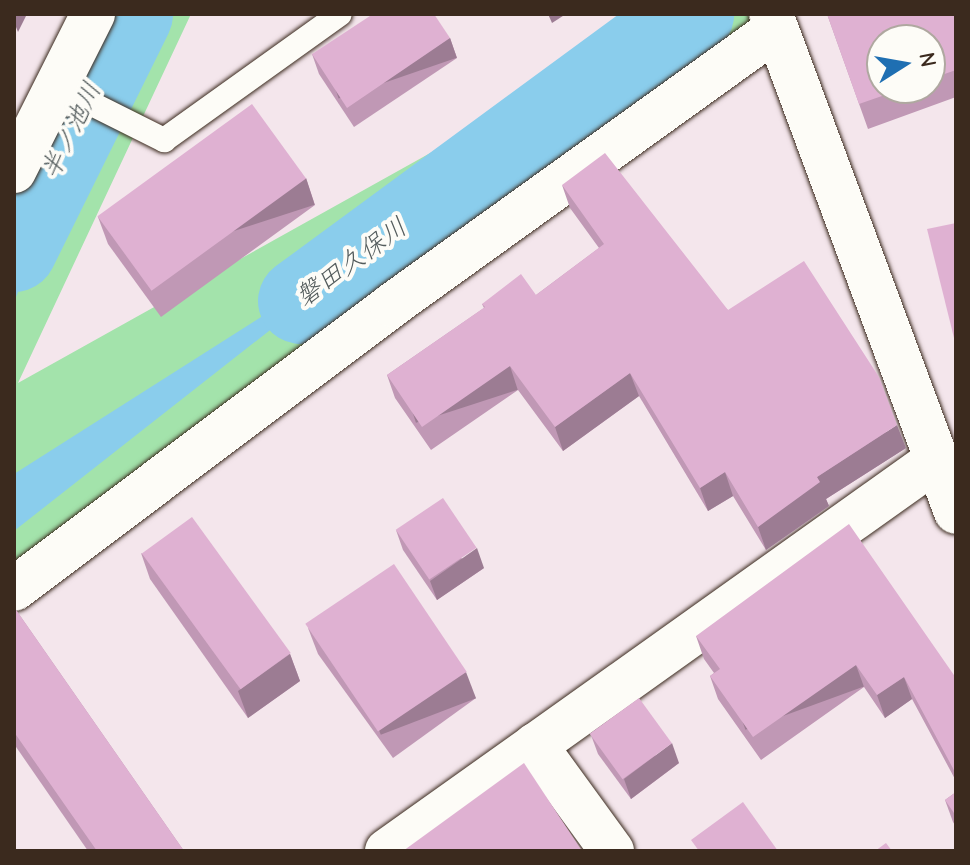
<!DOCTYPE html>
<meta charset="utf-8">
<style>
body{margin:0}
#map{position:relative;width:970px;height:865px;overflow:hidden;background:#f4e6ec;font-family:"Comic Neue","Klee One",sans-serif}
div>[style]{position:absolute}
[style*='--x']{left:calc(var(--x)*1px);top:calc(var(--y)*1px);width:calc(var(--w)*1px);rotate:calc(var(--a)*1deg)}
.green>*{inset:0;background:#a3e3ab}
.water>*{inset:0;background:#8acdec}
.river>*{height:86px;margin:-43px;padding:0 43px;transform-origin:43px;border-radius:43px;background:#8acdec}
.roads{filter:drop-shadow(0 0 2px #3b2a1e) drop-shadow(0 0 2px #3b2a1e)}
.service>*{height:24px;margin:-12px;padding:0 12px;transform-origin:12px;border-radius:12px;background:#fdfcf7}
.minor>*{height:44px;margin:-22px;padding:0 22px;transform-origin:22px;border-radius:22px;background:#fdfcf7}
.tertiary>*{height:44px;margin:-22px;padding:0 22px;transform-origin:22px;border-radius:22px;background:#fdfcf7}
.wall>*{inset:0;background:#c098b5}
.shaded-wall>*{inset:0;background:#9c7c93;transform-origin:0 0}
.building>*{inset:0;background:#dfb1d2;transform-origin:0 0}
span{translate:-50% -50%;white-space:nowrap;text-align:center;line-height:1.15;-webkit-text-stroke:8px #fdfcf7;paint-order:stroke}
.water-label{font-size:26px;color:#535b5c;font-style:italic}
.frame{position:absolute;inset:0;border:16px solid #3b2a1e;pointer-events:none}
.north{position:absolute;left:866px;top:24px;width:80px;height:80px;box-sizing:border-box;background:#fdfcf7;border:2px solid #afa8a0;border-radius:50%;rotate:79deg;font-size:22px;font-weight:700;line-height:32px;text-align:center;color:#3b2a1e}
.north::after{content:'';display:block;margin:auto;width:28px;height:36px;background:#1f6fb2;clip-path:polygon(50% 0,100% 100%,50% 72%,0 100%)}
</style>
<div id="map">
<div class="green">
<i style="clip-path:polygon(90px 14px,191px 14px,18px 383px,432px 152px,635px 14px,797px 14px,14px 587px,14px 171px)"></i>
</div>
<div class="water">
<i style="clip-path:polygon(75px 152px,14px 302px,14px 258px)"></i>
<i style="clip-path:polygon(395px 232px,14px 531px,14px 474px)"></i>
</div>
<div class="river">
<i style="--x:14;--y:249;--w:262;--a:-63.7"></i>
<i style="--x:301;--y:301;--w:484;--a:-36.3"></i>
</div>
<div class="roads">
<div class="service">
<i style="--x:58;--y:87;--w:119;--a:26.6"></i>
<i style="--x:164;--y:140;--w:216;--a:-35.6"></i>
</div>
<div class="minor">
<i style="--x:14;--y:171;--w:176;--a:-63.3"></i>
<i style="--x:14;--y:589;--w:473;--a:-36.9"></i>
<i style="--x:392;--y:305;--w:473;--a:-35.7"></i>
<i style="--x:535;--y:745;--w:131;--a:54"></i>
<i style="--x:387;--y:851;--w:674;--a:-35.46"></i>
</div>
<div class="tertiary">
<i style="--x:771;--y:14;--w:531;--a:69.62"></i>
</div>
</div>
<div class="wall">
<i style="clip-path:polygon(evenodd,827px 14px,956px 14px,956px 97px,868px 129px,827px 14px,930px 40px,930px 88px,882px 88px,930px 40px)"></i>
<i style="clip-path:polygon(450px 38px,457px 58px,354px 127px,319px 74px,312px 54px)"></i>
<i style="clip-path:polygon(306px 178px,315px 205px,161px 317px,108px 244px,98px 217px)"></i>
<i style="clip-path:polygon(562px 185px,728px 310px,906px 448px,826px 499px,829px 506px,766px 550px,733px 496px,708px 511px,639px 396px,563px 451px,518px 390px,431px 450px,395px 398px,387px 375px,484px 308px,482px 304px,536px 295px,599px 248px,570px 208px)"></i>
<i style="clip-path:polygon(396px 530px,484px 568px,437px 600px,403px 550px)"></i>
<i style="clip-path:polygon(141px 553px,290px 654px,300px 681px,248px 718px,150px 579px)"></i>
<i style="clip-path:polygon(14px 607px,184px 851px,88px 851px,14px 744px)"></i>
<i style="clip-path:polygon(308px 628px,476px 698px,393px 758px,318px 654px)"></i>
<i style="clip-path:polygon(696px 636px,956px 678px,956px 781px,912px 699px,885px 718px,864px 687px,761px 760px,718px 699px,710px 676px,714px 673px,704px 659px)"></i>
<i style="clip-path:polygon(591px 735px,679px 763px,631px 799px,598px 754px)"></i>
<i style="clip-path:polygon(956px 792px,956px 827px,953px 822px,945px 800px)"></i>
</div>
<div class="shaded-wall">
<i style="clip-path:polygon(14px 14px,27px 14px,18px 32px,14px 22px)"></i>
<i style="clip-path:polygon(548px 14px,566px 14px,552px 23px)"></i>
<i style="left:450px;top:38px;width:21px;height:125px;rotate:71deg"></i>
<i style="left:306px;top:178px;width:28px;height:191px;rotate:72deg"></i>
<i style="left:510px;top:366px;width:25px;height:107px;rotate:72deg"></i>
<i style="clip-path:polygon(630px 373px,639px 396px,563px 451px,555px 427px)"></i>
<i style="clip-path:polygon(897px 425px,906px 448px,826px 499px,829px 506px,766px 550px,758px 527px,817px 477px)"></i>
<i style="clip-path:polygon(725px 472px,733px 496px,708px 511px,700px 488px)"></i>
<i style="clip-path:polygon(477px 548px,484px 568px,437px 600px,430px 581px)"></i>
<i style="clip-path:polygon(290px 654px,300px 681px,248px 718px,238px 691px)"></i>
<i style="left:856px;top:665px;width:23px;height:126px;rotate:70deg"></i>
<i style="left:466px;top:672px;width:28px;height:102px;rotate:69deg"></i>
<i style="clip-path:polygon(904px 677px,912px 699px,885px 718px,877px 695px)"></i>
<i style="clip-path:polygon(672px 743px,679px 763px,631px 799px,624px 779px)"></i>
</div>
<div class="building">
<i style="clip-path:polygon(373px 14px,434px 14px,450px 38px,347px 108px,312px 54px)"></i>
<i style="clip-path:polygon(827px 14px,956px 14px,956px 70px,930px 79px,930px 40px,882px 40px,882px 88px,905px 88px,859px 104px)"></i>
<i style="left:252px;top:104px;width:92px;height:191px;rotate:54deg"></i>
<i style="clip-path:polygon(605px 153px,728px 310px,804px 261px,879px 377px,897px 425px,817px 477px,820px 482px,758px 527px,725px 472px,700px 488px,630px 373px,555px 427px,510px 366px,422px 427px,387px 375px,485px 307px,482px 304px,521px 274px,536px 295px,604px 244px,562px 185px)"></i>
<i style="clip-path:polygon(956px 223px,956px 346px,927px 229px)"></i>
<i style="left:443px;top:498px;width:60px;height:57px;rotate:56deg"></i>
<i style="left:192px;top:517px;width:168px;height:62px;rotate:54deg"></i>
<i style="clip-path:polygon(849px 524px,956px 678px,956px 774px,904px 677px,877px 695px,856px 665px,753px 737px,710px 676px,720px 669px,696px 636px)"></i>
<i style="left:394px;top:564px;width:130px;height:107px;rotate:56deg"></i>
<i style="clip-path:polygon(14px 607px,184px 851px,97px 851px,14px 732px)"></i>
<i style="left:639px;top:698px;width:56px;height:61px;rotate:54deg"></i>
<i style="clip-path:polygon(524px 763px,582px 851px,403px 851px)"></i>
<i style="clip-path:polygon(956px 792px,956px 816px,945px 800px)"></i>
<i style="clip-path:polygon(743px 802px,778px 851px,699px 851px,691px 840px)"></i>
<i style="clip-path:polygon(886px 843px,892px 851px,875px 851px)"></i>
</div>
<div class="water-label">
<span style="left:72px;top:131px;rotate:-64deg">半ノ池川</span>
<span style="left:352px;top:263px;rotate:-36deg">磐田久保川</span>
</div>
<div class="frame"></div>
<div class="north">N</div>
</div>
